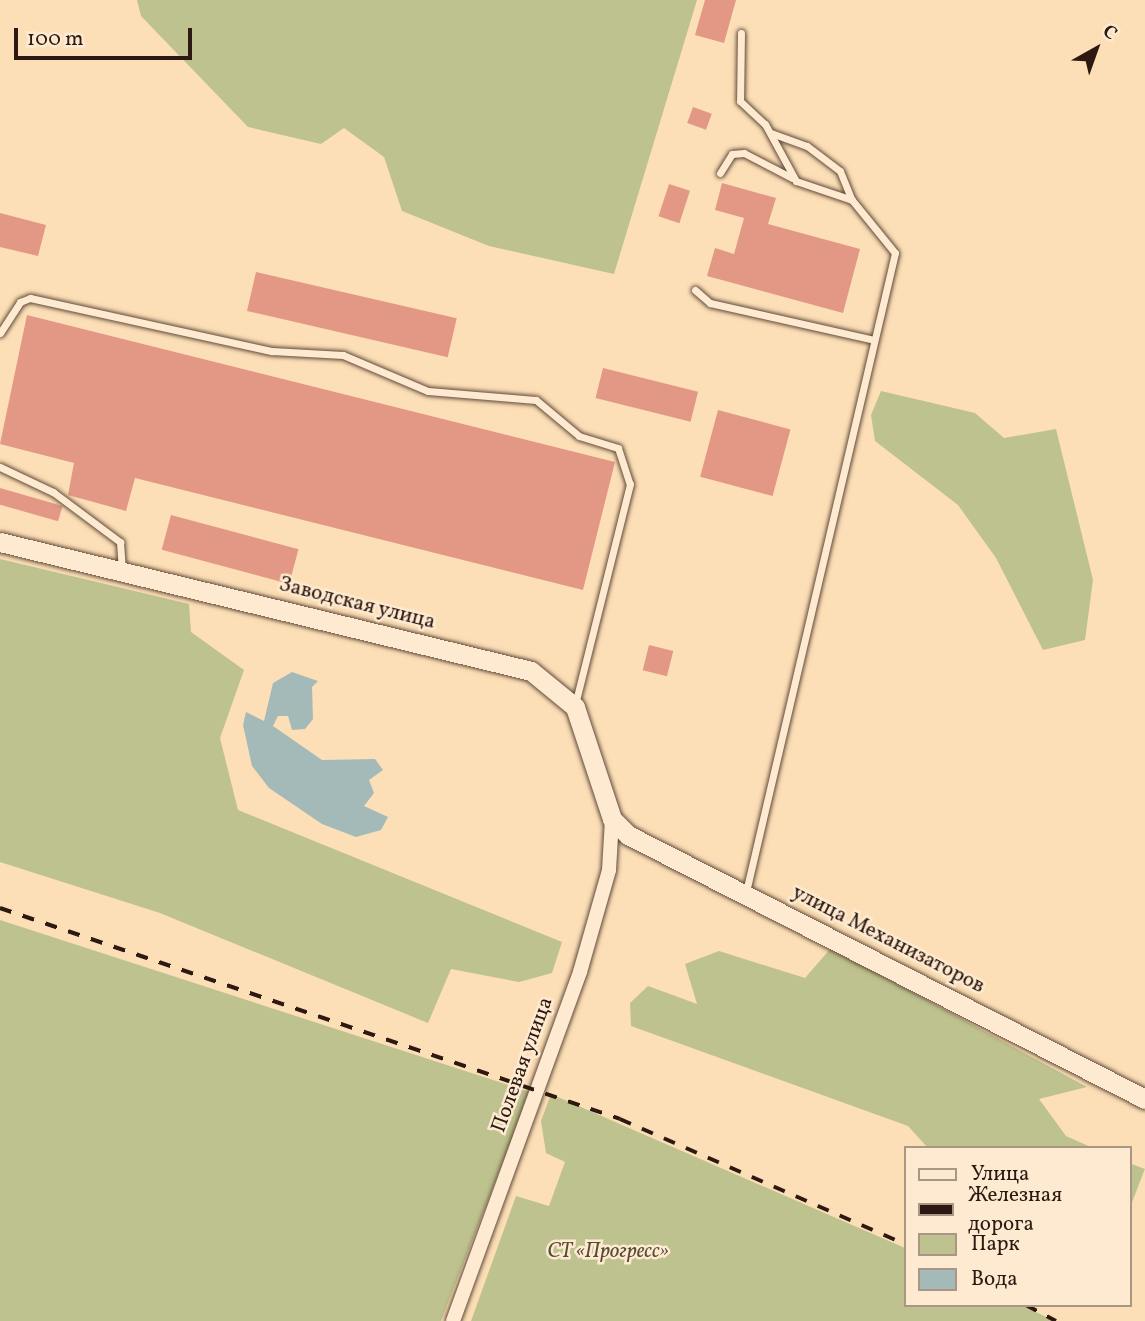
<!DOCTYPE html>
<meta charset="utf-8">
<style>
body{margin:0}
#map{position:relative;width:1145px;height:1321px;overflow:hidden;background:#fcdfb6;font-family:Vollkorn,serif}
div>[style]{position:absolute}
[style*='--x']{left:calc(var(--x)*1px);top:calc(var(--y)*1px);width:calc(var(--w)*1px);rotate:calc(var(--a)*1deg)}
.green>*{inset:0;background:#bec28e;transform-origin:0 0}
.water>*{inset:0;background:#a4bab9}
.building>*{inset:0;background:#e39886;transform-origin:0 0}
.roads{filter:drop-shadow(0 0 2px #614a3b) drop-shadow(0 0 2px #614a3b)}
.lane>*{height:7px;margin:-3.5px;padding:0 3.5px;transform-origin:3.5px;border-radius:3.5px;background:#fdead0}
.street>*{height:14px;margin:-7px;padding:0 7px;transform-origin:7px;border-radius:7px;background:#fdead0}
.secondary>*{height:19px;margin:-9.5px;padding:0 9.5px;transform-origin:9.5px;border-radius:9.5px;background:#fdead0}
.rail>*{height:3.5px;margin-top:-1.75px;transform-origin:0;background:repeating-linear-gradient(90deg,#2d1912 0 12px,transparent 0 24px)}
span{translate:-50% -50%;white-space:nowrap;text-align:center;line-height:1.15;-webkit-text-stroke:5px #fdead0;paint-order:stroke}
.street-label{font-size:21px;color:#2d1912}
.park-label{font-size:21px;color:#584c37;font-style:italic}
.legend{position:absolute;left:904px;top:1146px;width:228px;height:161px;box-sizing:border-box;background:#fdead0;border:2px solid #aa9684;margin:0;padding:9px 12px;list-style:none;font-size:21px;color:#2d1912}
.legend li{display:flex;align-items:center;gap:14px;height:35px}
.legend b{width:35px;border:2px solid #aa9684}
.north{position:absolute;left:1061px;top:14px;width:70px;height:70px;-webkit-text-stroke:5px #fdead0;paint-order:stroke;rotate:40deg;font-size:19px;font-weight:700;line-height:28px;text-align:center;color:#2d1912}
.north::after{content:'';display:block;margin:auto;width:24px;height:32px;background:#2d1912;clip-path:polygon(50% 0,100% 100%,50% 72%,0 100%)}
.scale{position:absolute;left:14px;top:28px;width:178px;height:32px;box-sizing:border-box;border:4px solid #2d1912;border-top:0;padding-left:9px;font-size:21px;line-height:24px;white-space:nowrap;color:#2d1912;-webkit-text-stroke:5px #fdead0;paint-order:stroke}
</style>
<div id="map">
<div class="green">
<i style="clip-path:polygon(137px 0,697px 0,614px 274px,489px 246px,402px 211px,384px 157px,344px 128px,321px 144px,248px 127px,141px 16px)"></i>
<i style="clip-path:polygon(881px 391px,975px 413px,1004px 438px,1056px 429px,1093px 580px,1085px 640px,1043px 650px,996px 558px,958px 505px,875px 441px,871px 415px)"></i>
<i style="clip-path:polygon(0 559px,189px 604px,191px 632px,244px 670px,220px 738px,238px 810px,562px 942px,552px 973px,519px 982px,451px 969px,428px 1023px,160px 913px,0 862px)"></i>
<i style="clip-path:polygon(0 920px,530px 1092px,441px 1321px,0 1321px)"></i>
<i style="clip-path:polygon(831px 948px,1087px 1087px,1039px 1099px,1066px 1136px,1093px 1148px,928px 1148px,908px 1126px,631px 1026px,630px 1003px,648px 986px,697px 1004px,685px 964px,719px 951px,805px 978px)"></i>
<i style="clip-path:polygon(551px 1094px,905px 1248px,905px 1305px,1022px 1305px,1054px 1321px,471px 1321px,516px 1196px,549px 1206px,565px 1162px,546px 1153px,541px 1121px)"></i>
<i style="left:1129px;top:1163px;width:17px;height:125px;rotate:21deg"></i>
</div>
<div class="water">
<i style="clip-path:polygon(292px 672px,318px 681px,312px 687px,313px 719px,305px 729px,292px 730px,288px 716px,278px 716px,273px 726px,322px 760px,375px 759px,383px 770px,369px 780px,374px 793px,364px 806px,388px 817px,381px 830px,356px 837px,322px 824px,269px 788px,252px 766px,243px 725px,246px 712px,264px 721px,273px 683px)"></i>
</div>
<div class="building">
<i style="clip-path:polygon(705px 0,736px 0,724px 43px,695px 35px)"></i>
<i style="left:693px;top:107px;width:20px;height:17px;rotate:20deg"></i>
<i style="clip-path:polygon(722px 183px,776px 198px,768px 224px,860px 249px,843px 313px,707px 276px,715px 248px,734px 254px,744px 218px,715px 210px)"></i>
<i style="left:669px;top:184px;width:22px;height:34px;rotate:18deg"></i>
<i style="clip-path:polygon(0 213px,46px 225px,38px 256px,0 247px)"></i>
<i style="left:256px;top:272px;width:206px;height:40px;rotate:13deg"></i>
<i style="clip-path:polygon(27px 315px,615px 462px,583px 590px,135px 478px,126px 511px,68px 495px,74px 463px,0 444px)"></i>
<i style="left:603px;top:368px;width:98px;height:31px;rotate:14deg"></i>
<i style="left:718px;top:410px;width:75px;height:69px;rotate:15deg"></i>
<i style="left:0;top:488px;width:65px;height:16px;rotate:16deg"></i>
<i style="left:171px;top:515px;width:132px;height:36px;rotate:15deg"></i>
<i style="left:649px;top:645px;width:25px;height:26px;rotate:14deg"></i>
</div>
<div class="roads">
<div class="lane">
<i style="--x:741;--y:33;--w:68;--a:90.8"></i>
<i style="--x:740;--y:101;--w:34;--a:43"></i>
<i style="--x:765;--y:124;--w:65;--a:61.5"></i>
<i style="--x:796;--y:181;--w:59;--a:18.7"></i>
<i style="--x:852;--y:200;--w:68;--a:50.9"></i>
<i style="--x:895;--y:253;--w:656;--a:103.13"></i>
<i style="--x:771;--y:133;--w:38;--a:20"></i>
<i style="--x:807;--y:146;--w:41;--a:37.1"></i>
<i style="--x:840;--y:171;--w:31;--a:68"></i>
<i style="--x:720;--y:173;--w:22;--a:-58"></i>
<i style="--x:732;--y:154;--w:12;--a:-5"></i>
<i style="--x:744;--y:153;--w:54;--a:27.5"></i>
<i style="--x:695;--y:290;--w:20;--a:41"></i>
<i style="--x:710;--y:303;--w:168;--a:12.7"></i>
<i style="--x:0;--y:333;--w:37;--a:-57"></i>
<i style="--x:20;--y:302;--w:11;--a:-22"></i>
<i style="--x:30;--y:298;--w:248;--a:12.4"></i>
<i style="--x:272;--y:351;--w:71;--a:3.2"></i>
<i style="--x:343;--y:355;--w:92;--a:23"></i>
<i style="--x:428;--y:391;--w:108;--a:4.8"></i>
<i style="--x:536;--y:400;--w:56;--a:39.9"></i>
<i style="--x:579;--y:436;--w:41;--a:17.1"></i>
<i style="--x:618;--y:448;--w:38;--a:72"></i>
<i style="--x:630;--y:484;--w:228;--a:104"></i>
<i style="--x:0;--y:467;--w:59;--a:25.3"></i>
<i style="--x:53;--y:492;--w:84;--a:36.7"></i>
<i style="--x:120;--y:542;--w:28;--a:86"></i>
</div>
<div class="street">
<i style="--x:453;--y:1321;--w:371;--a:-70"></i>
<i style="--x:580;--y:972;--w:106;--a:-74.1"></i>
<i style="--x:609;--y:870;--w:51;--a:-86.6"></i>
</div>
<div class="secondary">
<i style="--x:0;--y:542;--w:546;--a:13.65"></i>
<i style="--x:531;--y:671;--w:57;--a:39.3"></i>
<i style="--x:575;--y:707;--w:118;--a:71.7"></i>
<i style="--x:612;--y:819;--w:23;--a:45"></i>
<i style="--x:628;--y:835;--w:581;--a:27.05"></i>
</div>
</div>
<div class="rail">
<i style="--x:0;--y:908;--w:655;--a:18.79"></i>
<i style="--x:620;--y:1119;--w:311;--a:23.7"></i>
<i style="--x:1026;--y:1305;--w:34;--a:28"></i>
</div>
<div class="street-label">
<span style="left:357px;top:604px;rotate:14deg">Заводская улица</span>
<span style="left:888px;top:940px;rotate:27deg">улица Механизаторов</span>
<span style="left:523px;top:1065px;rotate:-70deg">Полевая улица</span>
</div>
<div class="park-label">
<span style="left:608px;top:1252px">СТ «Прогресс»</span>
</div>
<ul class="legend">
<li><b style="height:9px;background:#fdead0"></b>Улица</li>
<li><b style="height:9px;background:#2d1912"></b>Железная дорога</li>
<li><b style="height:19px;background:#bec28e"></b>Парк</li>
<li><b style="height:19px;background:#a4bab9"></b>Вода</li>
</ul>
<div class="north">С</div>
<div class="scale">100 m</div>
</div>
